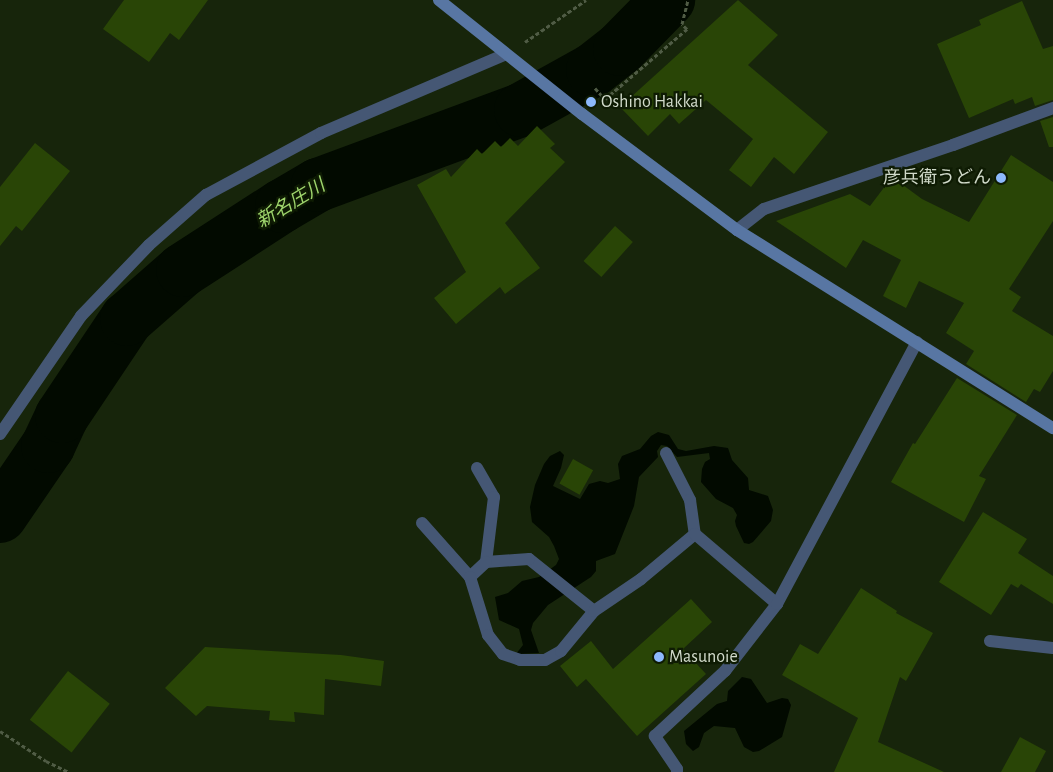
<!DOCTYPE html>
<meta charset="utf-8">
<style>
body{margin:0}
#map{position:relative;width:1053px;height:772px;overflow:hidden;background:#17250b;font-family:"Alegreya Sans","Noto Sans JP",sans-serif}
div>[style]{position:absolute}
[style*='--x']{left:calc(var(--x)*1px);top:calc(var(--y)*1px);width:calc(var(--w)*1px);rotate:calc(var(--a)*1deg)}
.water>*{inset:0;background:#020a00}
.river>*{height:54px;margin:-27px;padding:0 27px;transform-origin:27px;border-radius:27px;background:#020a00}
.building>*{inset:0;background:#294506;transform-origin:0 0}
.path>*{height:3px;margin-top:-1.5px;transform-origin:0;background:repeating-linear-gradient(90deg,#505c45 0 4px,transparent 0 6.5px)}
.lane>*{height:12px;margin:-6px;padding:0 6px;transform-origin:6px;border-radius:6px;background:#455774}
.street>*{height:12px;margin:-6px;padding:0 6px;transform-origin:6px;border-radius:6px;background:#455774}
.secondary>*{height:12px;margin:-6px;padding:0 6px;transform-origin:6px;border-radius:6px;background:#5876a3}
.dots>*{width:14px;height:14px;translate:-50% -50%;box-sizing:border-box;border:2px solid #0e1b03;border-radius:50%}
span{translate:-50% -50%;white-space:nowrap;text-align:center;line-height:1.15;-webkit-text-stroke:4.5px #0e1b03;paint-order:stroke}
.poi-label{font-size:18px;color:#d1daca}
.left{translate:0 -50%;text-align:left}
.right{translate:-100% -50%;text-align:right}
.water-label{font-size:19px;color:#9ed46c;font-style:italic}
</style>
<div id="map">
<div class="water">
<i style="clip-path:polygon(658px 432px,669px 435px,678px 449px,686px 451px,714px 446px,728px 448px,732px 460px,748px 478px,749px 490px,768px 496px,773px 510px,771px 521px,753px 542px,749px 544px,744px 543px,736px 526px,735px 521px,737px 515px,733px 508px,716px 499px,701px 482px,702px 469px,705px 462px,710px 459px,709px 453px,677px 457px,667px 446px,661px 445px,657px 451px,658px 457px,639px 477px,634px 506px,615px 554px,596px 561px,596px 571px,591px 577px,548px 605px,533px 623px,531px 630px,539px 653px,516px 654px,523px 645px,519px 629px,499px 620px,495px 597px,508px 593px,522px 581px,539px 577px,556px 565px,559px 559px,554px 546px,549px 537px,532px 522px,530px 507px,535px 485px,544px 464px,550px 456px,560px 451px,564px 455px,561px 468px,553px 486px,580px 499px,589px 484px,600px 481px,608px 483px,620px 479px,618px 464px,622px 456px,640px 449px,651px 436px)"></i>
<i style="clip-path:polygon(742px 677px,751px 679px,767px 703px,782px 698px,788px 699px,791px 705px,782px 737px,759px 751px,753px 752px,744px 747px,735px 728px,714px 726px,704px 733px,699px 747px,693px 751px,686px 744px,684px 731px,717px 704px,727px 701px,728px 691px)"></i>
</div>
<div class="river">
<i style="--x:0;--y:516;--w:85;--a:-55.6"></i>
<i style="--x:48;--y:446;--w:33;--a:-65"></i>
<i style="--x:62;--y:416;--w:117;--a:-56.2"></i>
<i style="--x:127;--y:319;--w:74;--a:-41.2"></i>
<i style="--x:183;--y:270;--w:118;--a:-32.9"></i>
<i style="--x:282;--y:206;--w:42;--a:-30.3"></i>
<i style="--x:318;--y:185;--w:216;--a:-20.3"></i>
<i style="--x:521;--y:110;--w:82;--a:-29.1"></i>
<i style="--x:593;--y:70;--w:34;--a:-38"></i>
<i style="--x:620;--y:49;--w:69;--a:-45.6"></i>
</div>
<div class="building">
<i style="clip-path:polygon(124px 0,208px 0,179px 40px,170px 33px,149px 62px,103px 29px)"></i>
<i style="clip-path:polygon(738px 0,778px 35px,748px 65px,828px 132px,794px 174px,774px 157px,751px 187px,729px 170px,753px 139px,706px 100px,679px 124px,670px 114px,648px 136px,620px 107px)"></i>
<i style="clip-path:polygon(1022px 1px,1043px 49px,1053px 46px,1053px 100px,1035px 106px,1032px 97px,1015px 104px,1013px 99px,969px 118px,937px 44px,981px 25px,979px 20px)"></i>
<i style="clip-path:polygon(1053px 117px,1053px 147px,1049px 147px,1040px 121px)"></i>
<i style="clip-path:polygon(537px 126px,555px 144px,550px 148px,565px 162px,505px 223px,540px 268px,505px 294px,500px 287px,456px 324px,434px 298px,466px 272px,417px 185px,446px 169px,451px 177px,477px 149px,482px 154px,495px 141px,501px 147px,510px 138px,518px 146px)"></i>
<i style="clip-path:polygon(35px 143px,70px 171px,22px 231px,16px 226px,0 246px,0 187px)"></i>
<i style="clip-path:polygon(1011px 155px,1053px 182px,1053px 221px,1009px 289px,1021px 297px,1012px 311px,1053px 336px,1053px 371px,1040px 392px,1034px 389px,1026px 402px,966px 364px,974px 351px,946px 333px,964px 303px,919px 281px,906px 308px,883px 296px,901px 260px,863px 240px,846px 268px,776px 221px,850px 194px,870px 206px,892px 177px,922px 199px,969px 222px)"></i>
<i style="left:615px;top:226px;width:24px;height:47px;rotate:42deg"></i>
<i style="clip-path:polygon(957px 378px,1017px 415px,979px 476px,986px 479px,964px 522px,891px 482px,913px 443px,915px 444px)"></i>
<i style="left:573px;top:459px;width:23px;height:28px;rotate:29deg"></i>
<i style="clip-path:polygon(983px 512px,1027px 539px,1018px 553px,1053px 576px,1053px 604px,1021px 584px,1018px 588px,1011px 584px,991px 615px,939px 582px)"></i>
<i style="clip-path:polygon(861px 588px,897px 611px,896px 613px,933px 633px,906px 681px,900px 677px,878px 742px,944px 772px,834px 772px,858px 718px,782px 675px,800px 644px,818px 654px)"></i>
<i style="clip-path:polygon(691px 599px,712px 622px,683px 649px,706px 674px,637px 736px,586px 679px,577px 687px,560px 666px,591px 641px,613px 669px)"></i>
<i style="clip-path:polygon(205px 647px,341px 655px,384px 661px,381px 686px,325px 679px,324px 715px,294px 712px,295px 722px,269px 720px,270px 711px,207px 706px,196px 716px,165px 688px)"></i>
<i style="left:68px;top:671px;width:53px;height:62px;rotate:38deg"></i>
<i style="clip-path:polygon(1020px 737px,1046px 751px,1035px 772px,1001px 772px)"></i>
</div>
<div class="path">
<i style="--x:525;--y:42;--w:74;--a:-34.5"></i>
<i style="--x:595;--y:88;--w:15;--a:48"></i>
<i style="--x:605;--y:99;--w:108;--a:-40.5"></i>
<i style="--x:687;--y:29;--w:7;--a:-135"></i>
<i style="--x:682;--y:24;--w:25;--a:-76"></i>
<i style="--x:0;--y:731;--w:55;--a:33.1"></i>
<i style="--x:46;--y:761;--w:25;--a:26"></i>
</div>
<div class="lane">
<i style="--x:666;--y:453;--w:53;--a:62.9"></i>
<i style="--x:690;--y:500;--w:34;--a:82"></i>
<i style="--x:477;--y:468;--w:34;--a:60"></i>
<i style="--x:494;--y:497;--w:65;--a:97"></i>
<i style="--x:422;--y:523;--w:72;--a:48.4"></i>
<i style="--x:594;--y:611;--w:83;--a:-141.3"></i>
<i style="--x:529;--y:559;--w:43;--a:176"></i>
<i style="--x:486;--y:562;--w:22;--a:137"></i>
<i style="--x:470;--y:577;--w:61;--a:72.8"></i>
<i style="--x:488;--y:635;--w:24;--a:52"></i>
<i style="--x:503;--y:654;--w:18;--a:19"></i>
<i style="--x:520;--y:660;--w:25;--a:0"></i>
<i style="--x:545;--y:660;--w:18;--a:-29"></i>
<i style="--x:561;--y:651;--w:52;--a:-50.5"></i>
<i style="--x:594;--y:611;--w:57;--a:-34.2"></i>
<i style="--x:641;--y:579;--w:70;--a:-39.8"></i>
<i style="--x:695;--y:534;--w:108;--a:40.5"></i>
</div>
<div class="street">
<i style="--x:737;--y:230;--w:34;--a:-38"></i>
<i style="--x:764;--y:209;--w:200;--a:-18.7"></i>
<i style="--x:953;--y:145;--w:107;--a:-20.3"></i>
<i style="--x:0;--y:434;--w:143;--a:-55.5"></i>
<i style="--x:81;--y:316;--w:98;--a:-46.2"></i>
<i style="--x:149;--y:245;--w:76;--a:-41.3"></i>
<i style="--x:206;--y:195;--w:131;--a:-28.3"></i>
<i style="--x:321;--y:133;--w:201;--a:-23.1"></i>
<i style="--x:990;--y:641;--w:63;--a:6.3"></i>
<i style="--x:677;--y:772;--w:3;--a:-90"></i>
<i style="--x:677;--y:769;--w:40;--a:-124"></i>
<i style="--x:655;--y:736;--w:96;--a:-42.9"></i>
<i style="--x:725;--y:671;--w:85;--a:-52.2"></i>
<i style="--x:777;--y:604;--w:297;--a:-61.9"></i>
</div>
<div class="secondary">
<i style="--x:439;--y:0;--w:183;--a:38.6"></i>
<i style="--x:582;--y:114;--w:194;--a:36.8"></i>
<i style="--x:737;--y:230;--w:373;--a:32.1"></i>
</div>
<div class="dots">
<i style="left:591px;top:102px;background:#8db9fc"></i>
<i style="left:1001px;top:178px;background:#8db9fc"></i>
<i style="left:659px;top:657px;background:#8db9fc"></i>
</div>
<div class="poi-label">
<span class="left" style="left:601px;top:102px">Oshino Hakkai</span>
<span class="right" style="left:991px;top:178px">彦兵衛うどん</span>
<span class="left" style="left:669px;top:657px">Masunoie</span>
</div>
<div class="water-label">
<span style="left:291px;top:204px;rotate:-31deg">新名庄川</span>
</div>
</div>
